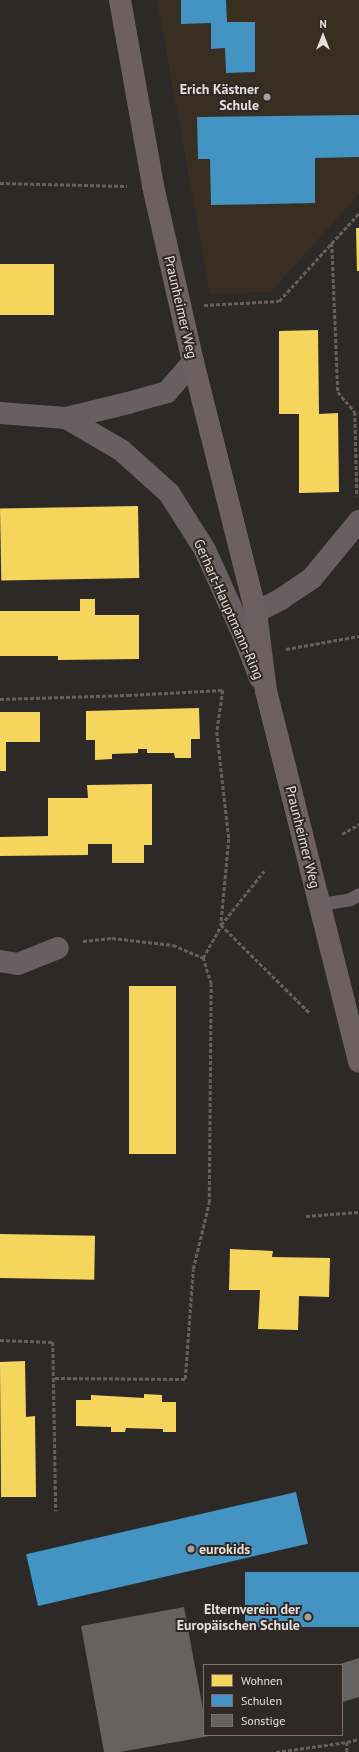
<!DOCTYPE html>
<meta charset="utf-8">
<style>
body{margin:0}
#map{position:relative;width:359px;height:1752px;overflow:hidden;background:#2d2927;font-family:"PT Sans",sans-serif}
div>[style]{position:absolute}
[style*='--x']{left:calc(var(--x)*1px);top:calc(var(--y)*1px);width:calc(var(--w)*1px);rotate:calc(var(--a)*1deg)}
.education>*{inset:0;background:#392e22}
.homes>*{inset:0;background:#f6d55c;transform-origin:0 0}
.schools>*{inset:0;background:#4393c3;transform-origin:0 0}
.building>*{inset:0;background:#666261}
.path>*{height:2.5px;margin-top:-1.25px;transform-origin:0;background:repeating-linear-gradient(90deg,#665e5f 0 4px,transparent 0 6px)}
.service>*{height:13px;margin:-6.5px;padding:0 6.5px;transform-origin:6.5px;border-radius:6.5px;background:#695f62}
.minor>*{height:22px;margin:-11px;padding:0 11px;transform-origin:11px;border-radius:11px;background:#695f62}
.secondary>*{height:22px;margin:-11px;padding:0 11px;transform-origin:11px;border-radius:11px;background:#6d6063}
.dots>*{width:11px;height:11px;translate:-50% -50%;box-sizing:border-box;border:2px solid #302824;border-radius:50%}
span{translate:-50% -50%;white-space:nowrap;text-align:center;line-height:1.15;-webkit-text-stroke:4px #302824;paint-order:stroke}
.poi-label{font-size:14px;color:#e5dfdd;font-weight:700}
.right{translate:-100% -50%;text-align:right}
.left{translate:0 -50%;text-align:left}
.street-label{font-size:14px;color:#e5dfdd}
.legend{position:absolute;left:203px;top:1664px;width:140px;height:72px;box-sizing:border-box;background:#302824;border:1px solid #78716e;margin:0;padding:5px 7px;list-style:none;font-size:12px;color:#e5dfdd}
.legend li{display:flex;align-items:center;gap:8px;height:20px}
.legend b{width:20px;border:1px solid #78716e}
.north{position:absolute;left:303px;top:16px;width:40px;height:40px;-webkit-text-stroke:3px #302824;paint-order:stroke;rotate:0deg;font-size:11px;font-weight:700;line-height:16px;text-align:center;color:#e5dfdd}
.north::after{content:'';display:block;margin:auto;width:14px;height:18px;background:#e5dfdd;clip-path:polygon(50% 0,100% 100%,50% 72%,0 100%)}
</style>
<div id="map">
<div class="education">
<i style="clip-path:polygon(157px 0,359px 0,359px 194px,271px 292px,210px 294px)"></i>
</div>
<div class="homes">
<i style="clip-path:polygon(356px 228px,359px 228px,359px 271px,357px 271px)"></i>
<i style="left:0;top:264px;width:54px;height:51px"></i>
<i style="clip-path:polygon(318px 330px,319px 414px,338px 413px,339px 492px,299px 493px,299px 414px,279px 414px,279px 331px)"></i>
<i style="left:138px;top:506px;width:72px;height:138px;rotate:89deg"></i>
<i style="clip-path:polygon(80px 599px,95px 599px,95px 615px,139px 615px,139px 659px,58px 660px,58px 656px,0 656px,0 611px,80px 611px)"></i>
<i style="clip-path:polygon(199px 708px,200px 739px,191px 739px,191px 758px,175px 758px,174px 753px,147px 753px,147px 749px,138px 749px,138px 753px,112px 754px,112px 759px,95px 760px,95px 740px,86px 740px,86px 711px)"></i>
<i style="clip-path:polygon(0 712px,40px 712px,40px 742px,6px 742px,6px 771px,0 771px)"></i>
<i style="clip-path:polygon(152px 784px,152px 845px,144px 845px,144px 863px,112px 863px,112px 844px,88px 844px,88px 855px,0 856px,0 837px,48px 836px,48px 798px,88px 798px,87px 785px)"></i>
<i style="left:129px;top:986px;width:47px;height:168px"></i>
<i style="left:0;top:1234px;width:95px;height:44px;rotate:1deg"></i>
<i style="clip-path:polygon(230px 1249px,273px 1251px,272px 1257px,330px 1258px,329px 1297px,299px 1296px,298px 1330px,258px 1329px,260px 1290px,229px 1290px)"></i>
<i style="clip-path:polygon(25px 1361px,26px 1417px,35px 1416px,36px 1497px,1px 1497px,0 1362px)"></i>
<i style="clip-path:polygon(144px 1394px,162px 1395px,162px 1402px,176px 1402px,176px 1432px,163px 1432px,163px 1429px,126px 1428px,125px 1432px,111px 1432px,111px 1427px,76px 1426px,76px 1400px,91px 1400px,91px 1395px,144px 1398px)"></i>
</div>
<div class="schools">
<i style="clip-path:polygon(181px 0,226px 0,227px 22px,255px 22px,255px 72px,226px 73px,225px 48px,211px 49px,211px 23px,181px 24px)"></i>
<i style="clip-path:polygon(359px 115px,359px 157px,315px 158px,315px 203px,211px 205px,210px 159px,198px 159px,197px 117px)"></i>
<i style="left:296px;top:1492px;width:53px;height:277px;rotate:77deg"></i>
<i style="left:359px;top:1572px;width:55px;height:114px;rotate:90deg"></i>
</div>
<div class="building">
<i style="clip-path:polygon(184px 1607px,204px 1715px,204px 1735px,210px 1736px,120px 1752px,104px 1752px,81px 1626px)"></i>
<i style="clip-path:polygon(359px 1658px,359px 1697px,342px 1702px,342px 1665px,337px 1665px)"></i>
</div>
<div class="path">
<i style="--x:0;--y:183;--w:127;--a:1.4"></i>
<i style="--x:332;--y:243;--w:149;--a:87.7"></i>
<i style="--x:338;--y:392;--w:26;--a:50"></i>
<i style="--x:355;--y:412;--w:84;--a:88.6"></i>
<i style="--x:204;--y:305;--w:75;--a:-3.1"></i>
<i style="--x:279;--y:301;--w:119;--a:-47.7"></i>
<i style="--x:286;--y:649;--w:74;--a:-10.1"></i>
<i style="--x:0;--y:699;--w:128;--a:-1.8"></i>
<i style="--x:128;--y:695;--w:95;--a:-3"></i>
<i style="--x:223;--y:690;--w:42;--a:98.1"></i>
<i style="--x:217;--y:732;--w:108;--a:83.6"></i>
<i style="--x:229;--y:839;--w:86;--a:95.3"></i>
<i style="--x:221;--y:925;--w:124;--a:44.7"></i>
<i style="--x:342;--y:834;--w:20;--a:-30"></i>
<i style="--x:83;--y:941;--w:29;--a:-6"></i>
<i style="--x:112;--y:938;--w:61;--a:6.5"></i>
<i style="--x:173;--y:945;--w:33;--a:23"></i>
<i style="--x:203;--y:958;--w:38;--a:-61"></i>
<i style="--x:221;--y:925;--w:69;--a:-51.5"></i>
<i style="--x:306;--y:1216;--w:53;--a:-4.3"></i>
<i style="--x:0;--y:1340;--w:53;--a:2.2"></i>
<i style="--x:53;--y:1342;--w:169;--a:89"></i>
<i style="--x:55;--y:1378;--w:130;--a:0.4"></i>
<i style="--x:185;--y:1379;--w:110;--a:-85.8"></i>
<i style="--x:193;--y:1269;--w:68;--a:-76.4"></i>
<i style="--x:209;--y:1203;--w:219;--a:-89.5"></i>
<i style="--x:211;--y:984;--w:27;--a:-107"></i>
<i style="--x:347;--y:1742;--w:10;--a:90"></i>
<i style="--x:276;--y:1752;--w:72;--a:-8"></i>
<i style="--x:347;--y:1742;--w:12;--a:-14"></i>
</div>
<div class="service">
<i style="--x:320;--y:904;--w:30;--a:-9"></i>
<i style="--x:350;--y:899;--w:10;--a:-29"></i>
</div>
<div class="minor">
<i style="--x:0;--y:413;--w:66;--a:4.3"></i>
<i style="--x:66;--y:418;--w:64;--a:-13.6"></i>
<i style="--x:128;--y:403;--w:41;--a:-15.8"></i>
<i style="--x:167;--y:392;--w:40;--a:-49"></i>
<i style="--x:66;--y:418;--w:64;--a:30.2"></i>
<i style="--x:121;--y:450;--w:64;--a:41.9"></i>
<i style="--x:169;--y:493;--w:67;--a:57.7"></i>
<i style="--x:205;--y:550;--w:92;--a:65.7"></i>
<i style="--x:243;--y:634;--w:47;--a:68.9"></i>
<i style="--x:256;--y:612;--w:28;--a:-27"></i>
<i style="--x:281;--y:599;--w:37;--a:-34"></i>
<i style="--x:312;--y:578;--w:74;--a:-50.5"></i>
<i style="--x:0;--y:961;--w:18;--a:9"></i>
<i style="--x:18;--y:964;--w:43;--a:-21.8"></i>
</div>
<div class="secondary">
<i style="--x:120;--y:0;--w:189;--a:79.9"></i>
<i style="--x:153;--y:186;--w:180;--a:77.2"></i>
<i style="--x:193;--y:362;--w:258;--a:75.9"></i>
<i style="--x:256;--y:612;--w:80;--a:82.8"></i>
<i style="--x:266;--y:691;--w:382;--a:75.9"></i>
</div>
<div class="dots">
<i style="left:267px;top:97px;background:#a59f9d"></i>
<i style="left:191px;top:1549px;background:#a59f9d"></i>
<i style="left:308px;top:1617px;background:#a59f9d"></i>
</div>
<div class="poi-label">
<span class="right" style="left:259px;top:97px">Erich Kästner<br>Schule</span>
<span class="left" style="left:199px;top:1549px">eurokids</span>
<span class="right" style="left:300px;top:1617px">Elternverein der<br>Europäischen Schule</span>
</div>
<div class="street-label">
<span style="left:181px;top:307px;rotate:77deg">Praunheimer Weg</span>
<span style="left:229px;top:609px;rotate:66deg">Gerhart-Hauptmann-Ring</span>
<span style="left:303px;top:837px;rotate:76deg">Praunheimer Weg</span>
</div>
<ul class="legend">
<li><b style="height:11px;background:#f6d55c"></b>Wohnen</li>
<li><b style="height:11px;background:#4393c3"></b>Schulen</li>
<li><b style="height:11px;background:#666261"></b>Sonstige</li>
</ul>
<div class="north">N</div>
</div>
